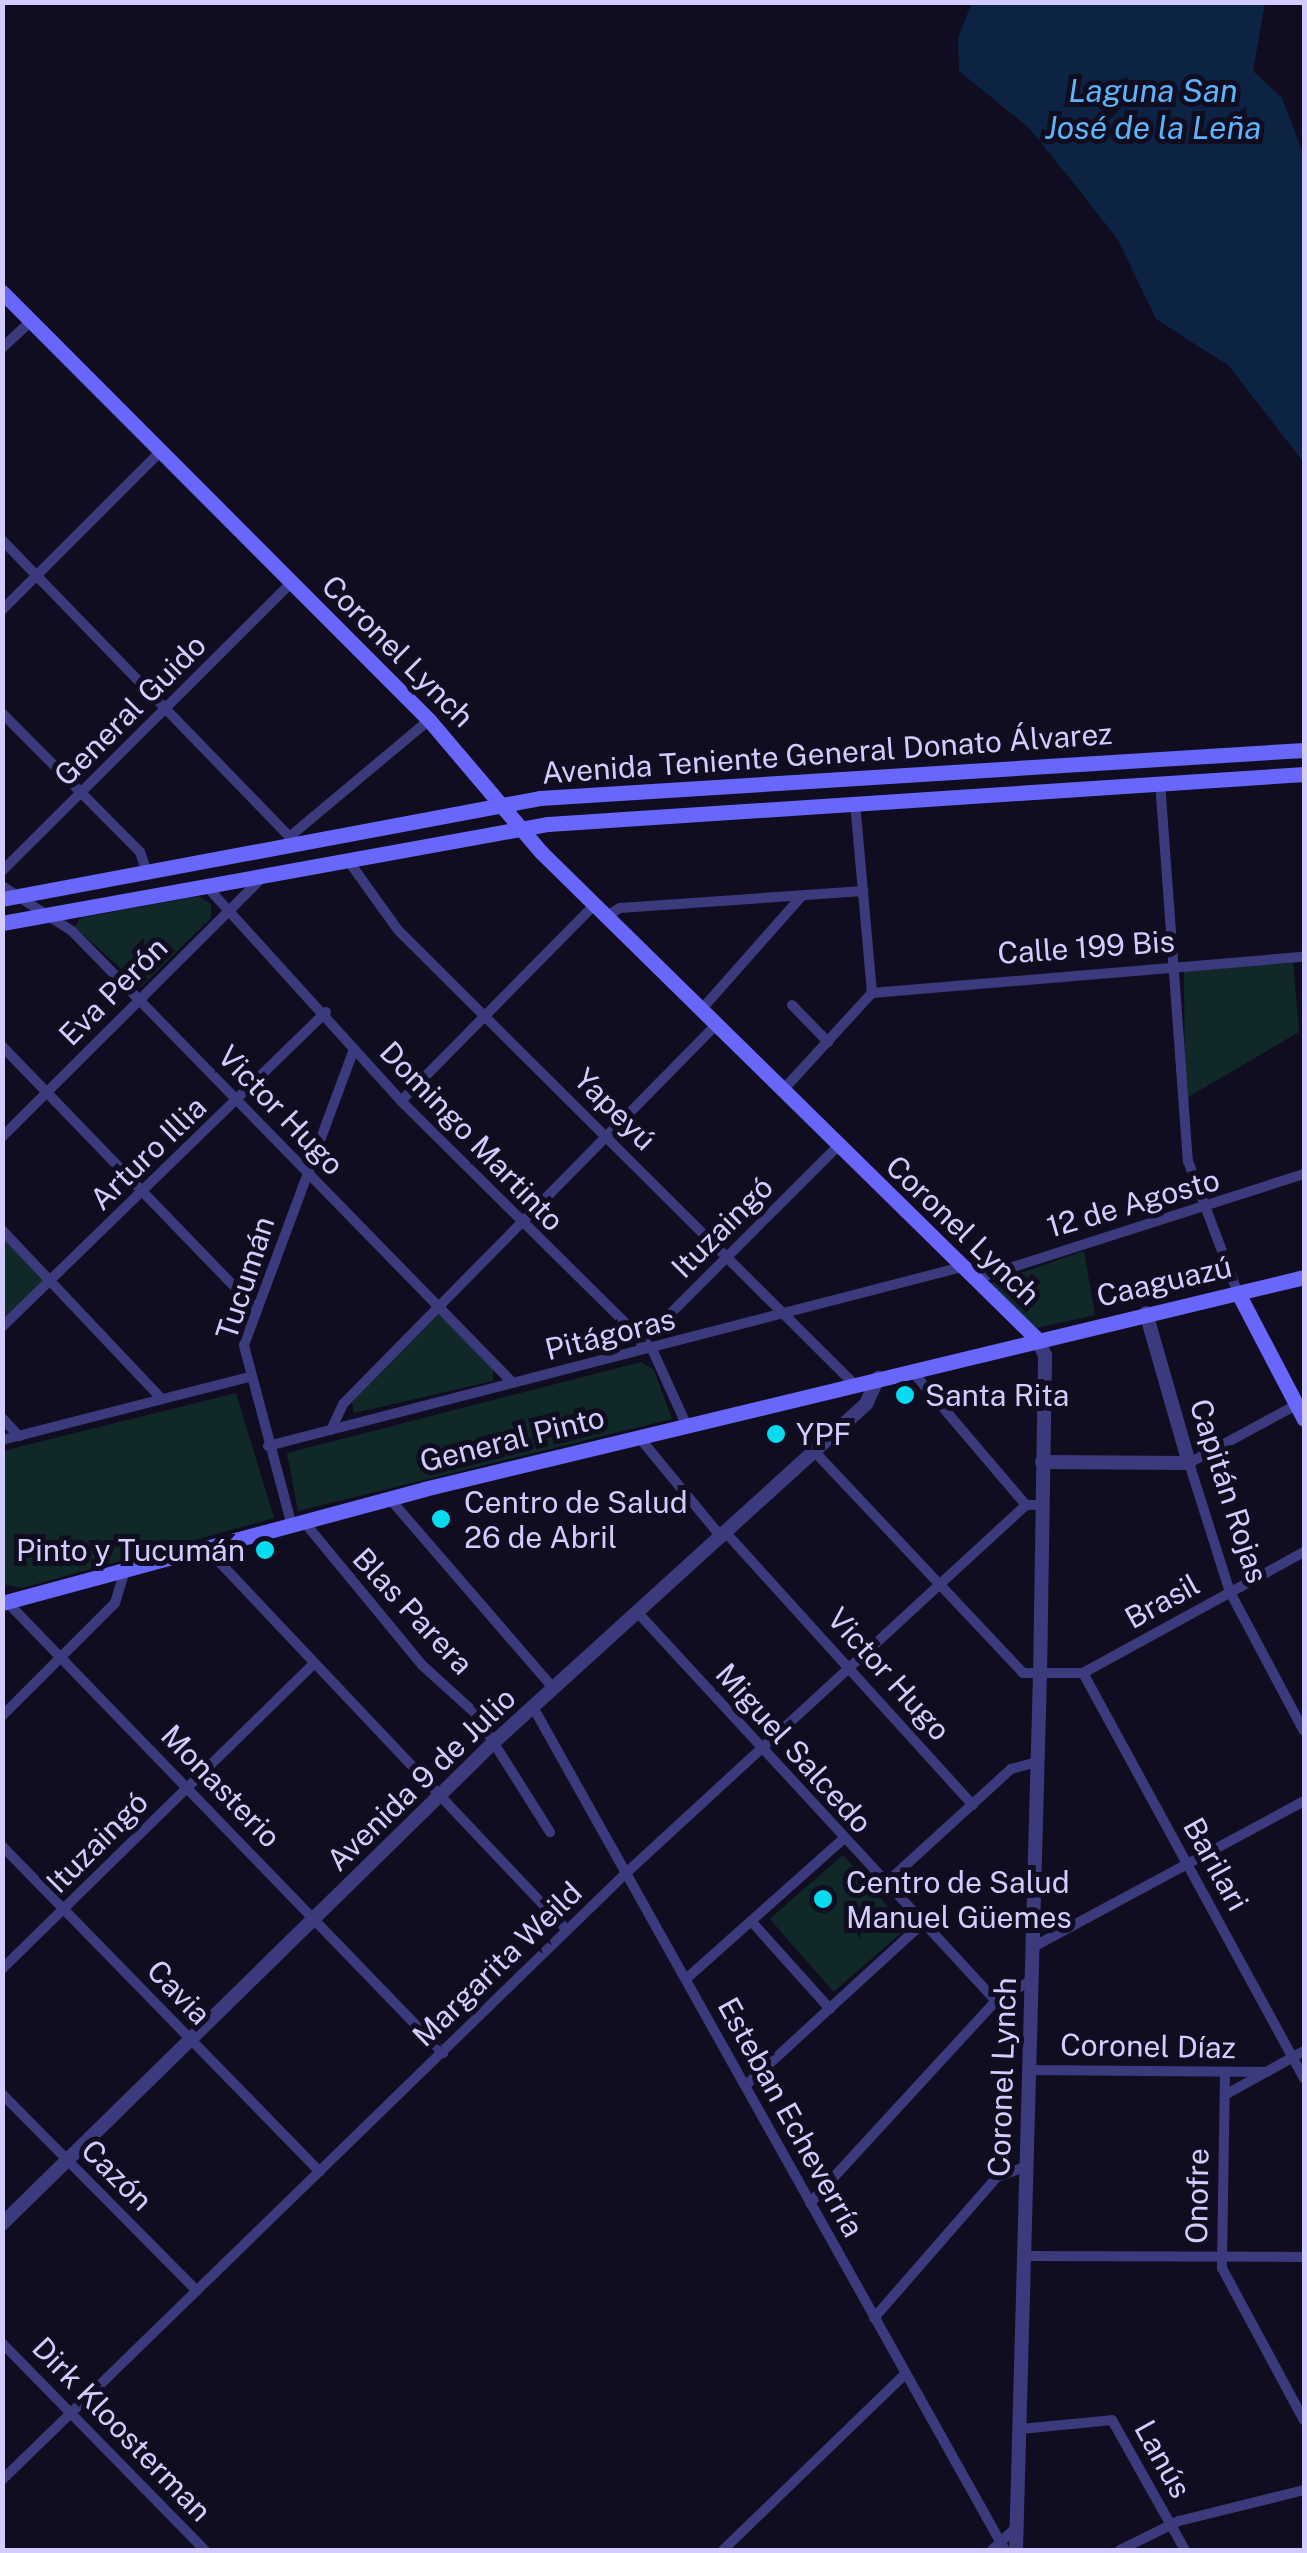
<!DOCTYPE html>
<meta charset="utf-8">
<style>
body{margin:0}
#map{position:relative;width:1307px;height:2553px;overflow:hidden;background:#100d20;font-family:"Public Sans",sans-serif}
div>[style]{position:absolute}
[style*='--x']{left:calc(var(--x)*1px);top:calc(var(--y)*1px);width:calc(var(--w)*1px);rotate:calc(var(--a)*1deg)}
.green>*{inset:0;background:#102928;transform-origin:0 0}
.water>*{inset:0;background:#0d2343}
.minor>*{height:10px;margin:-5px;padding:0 5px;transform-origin:5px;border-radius:5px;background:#3b3a7d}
.tertiary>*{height:14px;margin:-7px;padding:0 7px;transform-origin:7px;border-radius:7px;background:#3b3a7d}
.secondary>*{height:15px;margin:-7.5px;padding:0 7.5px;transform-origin:7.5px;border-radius:7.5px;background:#6967fb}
.dots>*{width:28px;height:28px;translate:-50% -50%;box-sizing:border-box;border:5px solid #100d20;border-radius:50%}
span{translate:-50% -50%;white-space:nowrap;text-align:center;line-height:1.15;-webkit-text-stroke:10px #100d20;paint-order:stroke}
.street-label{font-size:30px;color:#d2cdfe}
.poi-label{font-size:30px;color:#d2cdfe}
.left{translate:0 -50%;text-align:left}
.right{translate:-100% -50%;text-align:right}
.water-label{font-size:32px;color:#5eb4fa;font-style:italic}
.frame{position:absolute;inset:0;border:5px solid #d2cdfe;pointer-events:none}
</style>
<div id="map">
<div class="green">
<i style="clip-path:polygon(199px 896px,211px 904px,211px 918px,141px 987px,75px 927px,80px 918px)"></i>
<i style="clip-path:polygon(1293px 963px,1299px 1032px,1185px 1099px,1184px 971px)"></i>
<i style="clip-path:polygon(3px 1230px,51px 1281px,3px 1327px)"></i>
<i style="clip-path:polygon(1084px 1251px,1095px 1315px,1037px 1328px,989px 1284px)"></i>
<i style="clip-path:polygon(439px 1314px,493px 1368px,493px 1381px,354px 1413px,352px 1402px)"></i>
<i style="clip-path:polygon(641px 1362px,654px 1370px,672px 1419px,298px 1511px,287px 1453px)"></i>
<i style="clip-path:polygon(236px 1393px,274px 1518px,22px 1588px,3px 1584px,3px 1451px)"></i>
<i style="left:843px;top:1855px;width:97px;height:97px;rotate:49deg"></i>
</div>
<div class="water">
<i style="clip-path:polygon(972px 3px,1265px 3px,1253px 71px,1282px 98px,1304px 156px,1304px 463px,1229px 366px,1156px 319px,1118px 240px,1076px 186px,1028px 127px,959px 71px,958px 37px)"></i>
</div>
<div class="minor">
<i style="--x:2;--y:348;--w:40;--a:-43"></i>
<i style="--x:2;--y:540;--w:426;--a:45.9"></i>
<i style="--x:2;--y:610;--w:222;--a:-45"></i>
<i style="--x:2;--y:713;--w:196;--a:45.2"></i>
<i style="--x:140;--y:852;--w:21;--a:71"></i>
<i style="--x:1160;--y:782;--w:380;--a:85.8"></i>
<i style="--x:1188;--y:1161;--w:141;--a:69.3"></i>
<i style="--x:294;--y:833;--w:176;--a:-39.9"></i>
<i style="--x:350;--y:863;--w:82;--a:54.4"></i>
<i style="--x:398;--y:930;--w:643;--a:44.87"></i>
<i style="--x:2;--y:871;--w:408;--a:-44.9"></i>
<i style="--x:2;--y:886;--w:83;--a:32.7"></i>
<i style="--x:72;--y:931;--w:631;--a:45.71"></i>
<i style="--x:209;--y:889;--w:286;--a:47.8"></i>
<i style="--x:401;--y:1101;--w:353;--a:44.7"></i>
<i style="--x:652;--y:1349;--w:82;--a:65.6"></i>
<i style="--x:607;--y:916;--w:15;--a:-32"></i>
<i style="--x:620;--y:908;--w:244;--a:-4"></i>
<i style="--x:872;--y:993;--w:433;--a:-4.8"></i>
<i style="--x:792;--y:1005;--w:52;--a:45.8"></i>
<i style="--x:701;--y:1010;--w:152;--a:-48.5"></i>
<i style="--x:2;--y:1046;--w:364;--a:46"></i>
<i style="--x:783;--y:1090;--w:132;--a:-47.5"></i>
<i style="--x:872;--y:993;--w:192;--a:-95.1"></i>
<i style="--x:401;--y:1101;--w:275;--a:-45.4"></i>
<i style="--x:2;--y:1137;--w:364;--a:-44.9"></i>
<i style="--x:2;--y:1230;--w:231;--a:46.6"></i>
<i style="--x:975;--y:1279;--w:345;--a:-17.7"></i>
<i style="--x:2;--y:1327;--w:452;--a:-44.2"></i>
<i style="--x:641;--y:1343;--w:279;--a:-45"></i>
<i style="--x:911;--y:1370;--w:177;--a:49.6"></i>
<i style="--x:1296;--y:1405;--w:122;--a:151.5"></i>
<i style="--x:1189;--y:1463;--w:135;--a:72.4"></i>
<i style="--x:1230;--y:1592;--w:157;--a:62"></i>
<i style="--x:2;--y:1418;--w:25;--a:47"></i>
<i style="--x:331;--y:1430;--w:29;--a:-65"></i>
<i style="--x:343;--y:1404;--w:532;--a:-45.46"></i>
<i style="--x:638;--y:1436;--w:132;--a:50.5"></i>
<i style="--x:2;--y:1440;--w:252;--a:-14.3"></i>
<i style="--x:268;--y:1446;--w:717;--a:-14.46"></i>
<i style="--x:813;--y:1450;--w:306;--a:46.7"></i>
<i style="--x:1023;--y:1673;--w:60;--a:0"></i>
<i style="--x:1083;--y:1673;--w:252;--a:-28.7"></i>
<i style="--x:390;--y:1499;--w:251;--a:49.2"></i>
<i style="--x:305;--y:1523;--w:184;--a:50.5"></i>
<i style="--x:422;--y:1665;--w:72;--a:42.2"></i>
<i style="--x:475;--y:1713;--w:141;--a:57.8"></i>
<i style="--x:292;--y:1526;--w:187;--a:-104.9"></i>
<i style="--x:244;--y:1345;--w:316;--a:-69.6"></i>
<i style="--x:727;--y:1534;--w:366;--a:47.8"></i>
<i style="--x:208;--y:1550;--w:523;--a:46.63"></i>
<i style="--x:6;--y:1601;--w:629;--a:45.97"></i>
<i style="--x:639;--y:1614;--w:527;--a:47.31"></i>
<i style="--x:1083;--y:1673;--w:462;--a:61.4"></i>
<i style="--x:533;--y:1707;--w:966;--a:60.76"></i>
<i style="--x:2;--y:1716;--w:160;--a:-45"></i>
<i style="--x:115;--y:1603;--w:34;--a:-73"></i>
<i style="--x:2;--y:1846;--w:455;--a:45.7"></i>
<i style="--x:885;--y:1884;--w:171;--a:-42.4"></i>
<i style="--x:1011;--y:1769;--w:27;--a:-15"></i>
<i style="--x:752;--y:1922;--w:117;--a:48.1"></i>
<i style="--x:1033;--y:1947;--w:308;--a:-28.3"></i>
<i style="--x:2;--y:1969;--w:434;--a:-44.4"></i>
<i style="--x:686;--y:1979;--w:209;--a:-41.7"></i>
<i style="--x:1028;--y:2070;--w:239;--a:0.5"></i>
<i style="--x:1225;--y:2072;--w:196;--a:90.9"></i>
<i style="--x:1222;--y:2268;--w:173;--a:61.7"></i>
<i style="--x:745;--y:2086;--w:239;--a:-42.5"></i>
<i style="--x:2;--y:2094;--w:277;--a:45.3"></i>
<i style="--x:1225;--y:2095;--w:90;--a:-29.1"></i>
<i style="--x:810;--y:2203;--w:275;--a:-47.4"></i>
<i style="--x:996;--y:2001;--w:42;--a:-30.3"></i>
<i style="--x:1026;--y:2256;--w:278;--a:0.2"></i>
<i style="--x:874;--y:2318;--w:187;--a:-48.9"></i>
<i style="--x:997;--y:2177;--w:30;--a:-20"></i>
<i style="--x:2;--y:2343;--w:290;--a:45.6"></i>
<i style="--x:1021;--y:2429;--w:91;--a:-5.6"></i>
<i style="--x:1112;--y:2420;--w:149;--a:60.7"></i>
<i style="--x:2;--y:2480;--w:869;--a:-44.21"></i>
<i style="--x:625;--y:1874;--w:545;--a:-42.62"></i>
<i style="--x:1026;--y:1505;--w:15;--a:0"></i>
<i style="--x:723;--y:2550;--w:252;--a:-44"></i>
<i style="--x:992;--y:2550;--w:33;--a:-43"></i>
<i style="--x:1120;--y:2550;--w:66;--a:-26.2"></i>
<i style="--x:1179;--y:2521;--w:129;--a:-13.9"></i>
</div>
<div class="tertiary">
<i style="--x:1042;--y:1462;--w:147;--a:0.4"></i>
<i style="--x:1189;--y:1463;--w:156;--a:-106"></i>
<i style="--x:2;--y:2224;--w:689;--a:-44.41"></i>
<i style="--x:494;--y:1742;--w:503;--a:-42.26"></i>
<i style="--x:866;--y:1404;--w:29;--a:-65"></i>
<i style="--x:1016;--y:2550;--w:873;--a:-88.43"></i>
<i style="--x:1040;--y:1677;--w:322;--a:-89.1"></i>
<i style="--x:1045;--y:1355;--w:18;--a:-117"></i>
</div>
<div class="secondary">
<i style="--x:2;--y:292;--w:605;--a:45.07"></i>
<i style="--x:429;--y:720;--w:173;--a:49.7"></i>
<i style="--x:541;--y:852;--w:695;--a:44.48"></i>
<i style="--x:2;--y:899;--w:547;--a:-10.63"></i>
<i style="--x:540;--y:798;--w:766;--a:-3.6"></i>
<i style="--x:2;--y:923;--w:555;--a:-10.28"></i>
<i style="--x:548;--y:824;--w:758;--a:-3.78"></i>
<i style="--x:1238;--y:1293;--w:142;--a:62.4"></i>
<i style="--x:2;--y:1603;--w:437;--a:-15.1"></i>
<i style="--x:424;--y:1489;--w:905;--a:-13.54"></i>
</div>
<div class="dots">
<i style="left:905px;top:1395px;background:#07dbf0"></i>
<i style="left:776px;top:1434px;background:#07dbf0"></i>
<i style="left:441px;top:1519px;background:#07dbf0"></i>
<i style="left:265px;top:1550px;background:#07dbf0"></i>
<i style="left:823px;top:1899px;background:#07dbf0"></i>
</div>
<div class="street-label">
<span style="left:398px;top:651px;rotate:45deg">Coronel Lynch</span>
<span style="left:130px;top:710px;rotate:-45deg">General Guido</span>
<span style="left:827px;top:753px;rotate:-4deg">Avenida Teniente General Donato Álvarez</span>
<span style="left:1086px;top:947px;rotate:-4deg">Calle 199 Bis</span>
<span style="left:113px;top:991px;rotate:-45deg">Eva Perón</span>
<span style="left:615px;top:1109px;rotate:45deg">Yapeyú</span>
<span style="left:281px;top:1110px;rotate:46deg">Victor Hugo</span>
<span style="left:472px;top:1136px;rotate:46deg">Domingo Martinto</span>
<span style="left:148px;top:1153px;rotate:-44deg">Arturo Illia</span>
<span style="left:1133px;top:1203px;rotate:-16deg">12 de Agosto</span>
<span style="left:722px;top:1227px;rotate:-45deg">Ituzaingó</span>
<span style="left:963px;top:1230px;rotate:44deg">Coronel Lynch</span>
<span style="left:245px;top:1278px;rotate:-72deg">Tucumán</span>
<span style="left:1164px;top:1281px;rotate:-13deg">Caaguazú</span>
<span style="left:610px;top:1334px;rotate:-14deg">Pitágoras</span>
<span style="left:512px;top:1439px;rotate:-14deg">General Pinto</span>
<span style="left:1229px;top:1491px;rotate:72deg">Capitán Rojas</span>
<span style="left:1162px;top:1601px;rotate:-29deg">Brasil</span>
<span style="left:413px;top:1611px;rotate:47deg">Blas Parera</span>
<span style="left:889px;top:1674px;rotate:48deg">Victor Hugo</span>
<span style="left:794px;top:1748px;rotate:48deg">Miguel Salcedo</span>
<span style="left:421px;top:1779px;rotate:-44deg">Avenida 9 de Julio</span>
<span style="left:221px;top:1786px;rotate:46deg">Monasterio</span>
<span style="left:97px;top:1842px;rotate:-45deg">Ituzaingó</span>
<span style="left:1216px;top:1864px;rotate:61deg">Barilari</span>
<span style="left:497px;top:1964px;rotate:-44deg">Margarita Weild</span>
<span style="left:179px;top:1992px;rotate:46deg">Cavia</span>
<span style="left:1148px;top:2046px;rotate:1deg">Coronel Díaz</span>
<span style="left:1002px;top:2077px;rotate:-88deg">Coronel Lynch</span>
<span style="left:791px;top:2117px;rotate:61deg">Esteban Echeverría</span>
<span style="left:117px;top:2175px;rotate:45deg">Cazón</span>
<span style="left:1197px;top:2196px;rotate:-89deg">Onofre</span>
<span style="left:122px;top:2429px;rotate:46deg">Dirk Kloosterman</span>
<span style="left:1163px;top:2459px;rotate:61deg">Lanús</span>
</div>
<div class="poi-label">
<span class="left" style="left:925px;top:1395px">Santa Rita</span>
<span class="left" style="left:796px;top:1434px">YPF</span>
<span class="left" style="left:464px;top:1519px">Centro de Salud<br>26 de Abril</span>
<span class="right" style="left:245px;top:1550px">Pinto y Tucumán</span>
<span class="left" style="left:846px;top:1899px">Centro de Salud<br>Manuel Güemes</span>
</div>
<div class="water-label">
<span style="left:1153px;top:110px">Laguna San<br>José de la Leña</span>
</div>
<div class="frame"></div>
</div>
